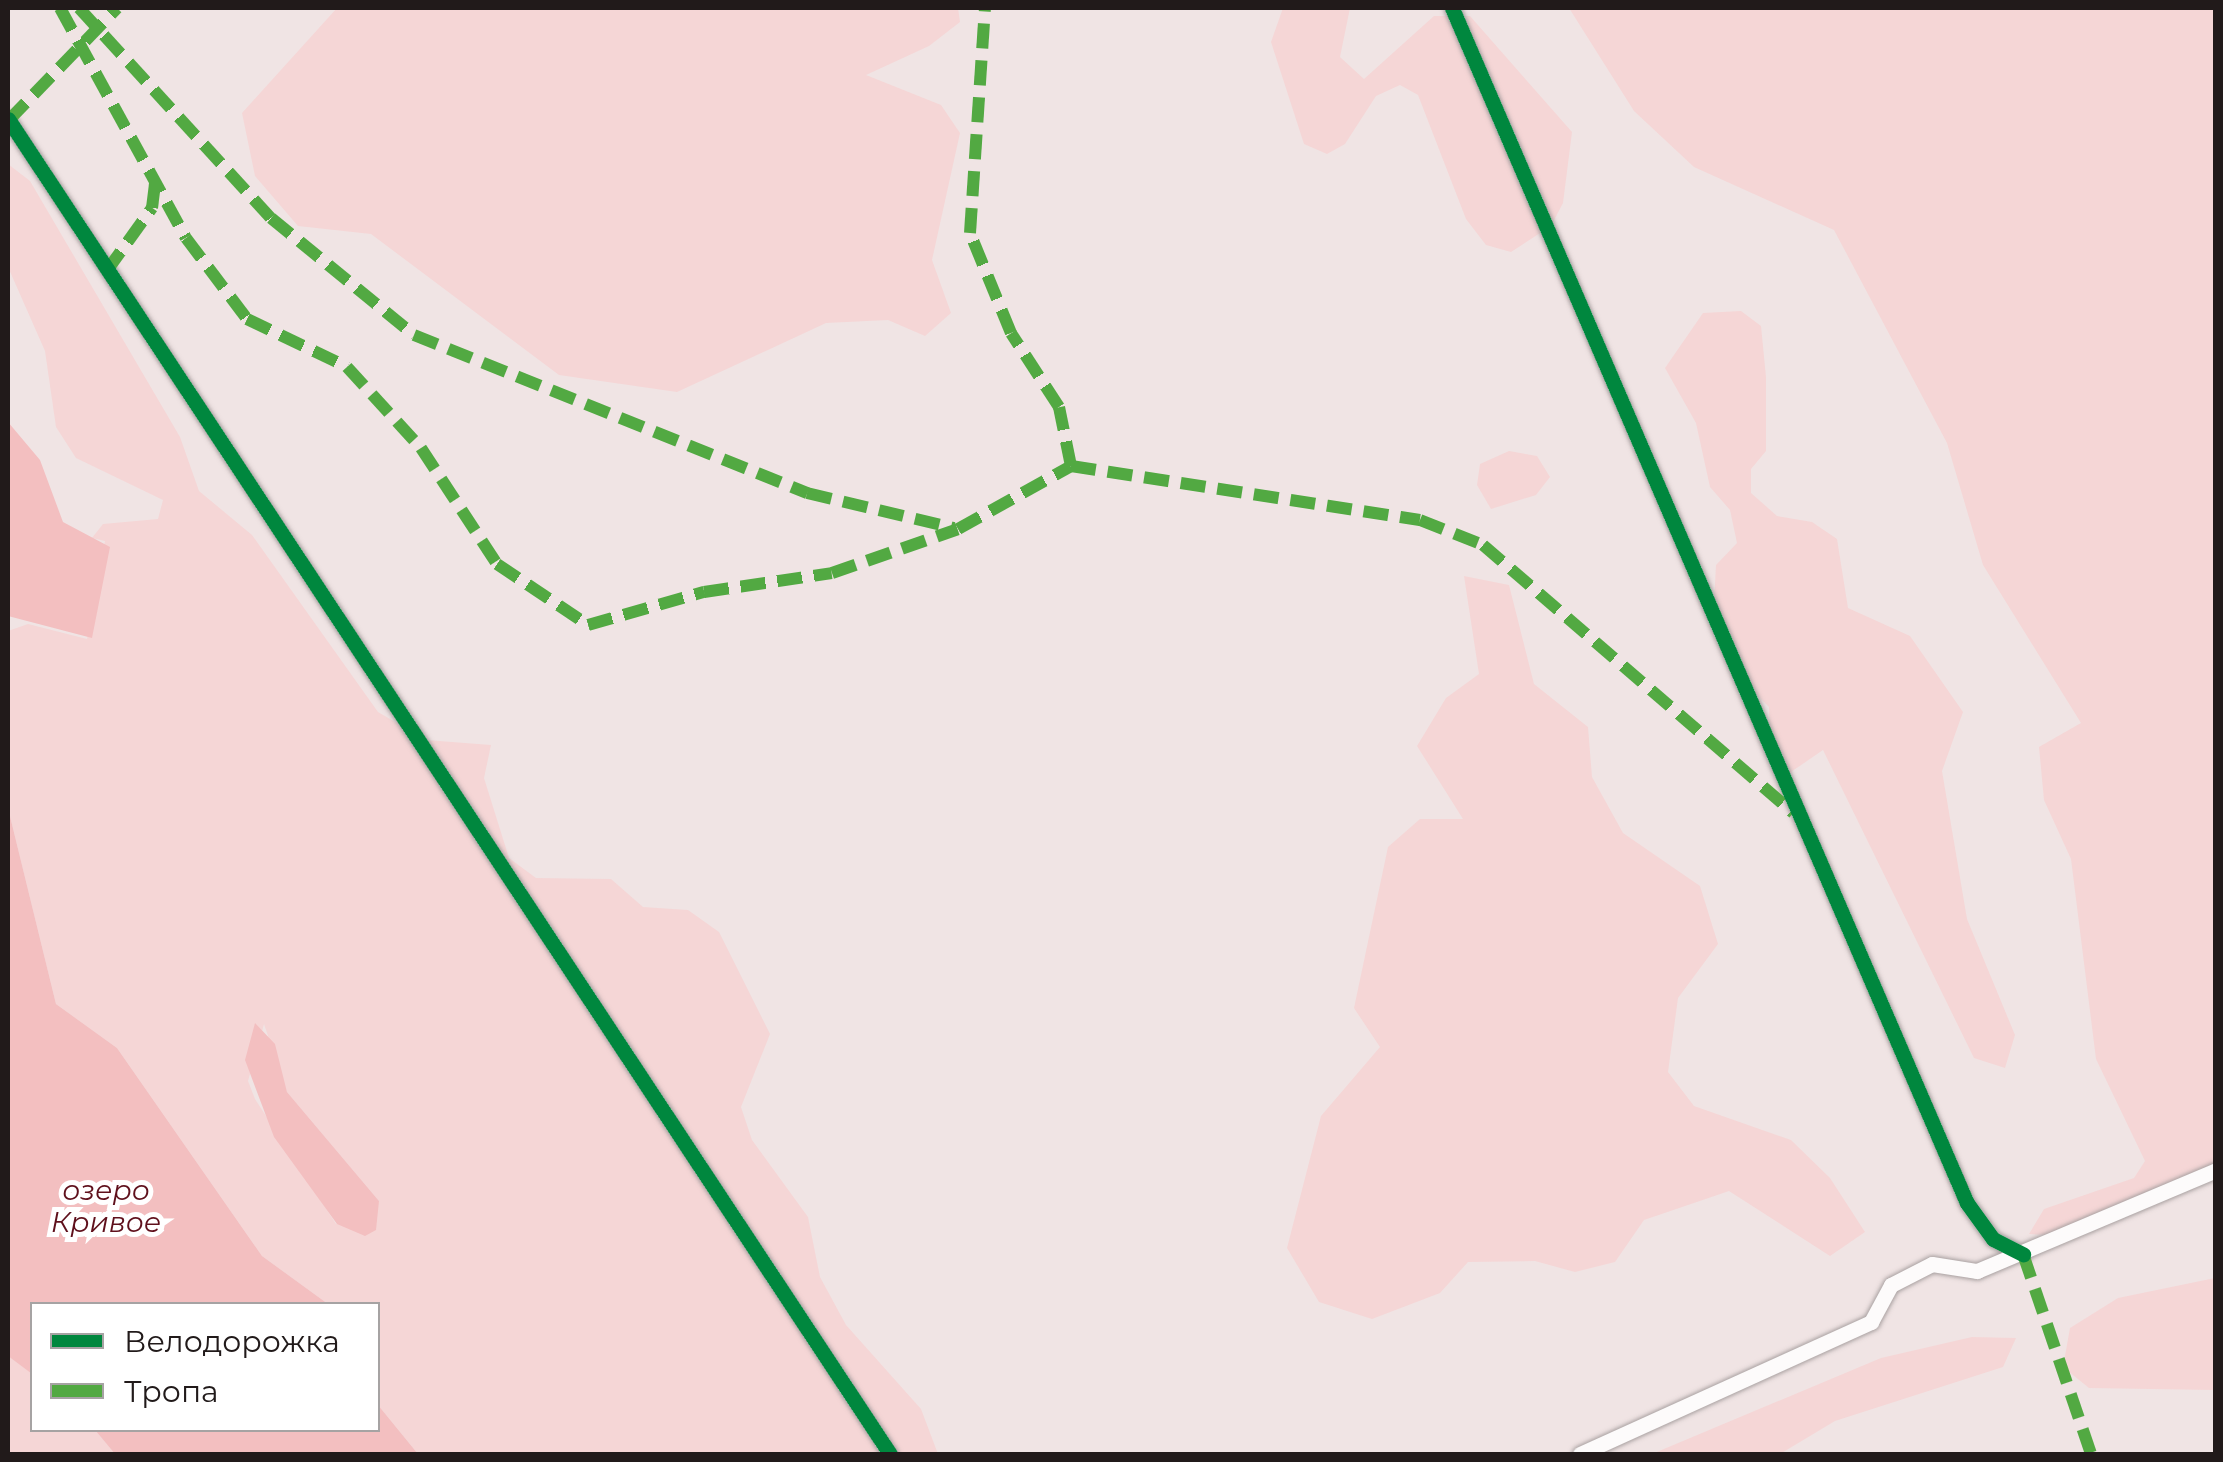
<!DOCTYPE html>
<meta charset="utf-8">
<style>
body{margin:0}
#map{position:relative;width:2223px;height:1462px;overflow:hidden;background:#f0e4e4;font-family:Montserrat,sans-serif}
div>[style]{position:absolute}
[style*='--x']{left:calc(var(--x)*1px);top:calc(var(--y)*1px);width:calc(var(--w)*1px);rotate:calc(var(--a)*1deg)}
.green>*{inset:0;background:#f5d6d6}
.water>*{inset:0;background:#f3bfc0}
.roads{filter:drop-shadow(0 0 2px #a9a1a1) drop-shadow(0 0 2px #a9a1a1)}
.street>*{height:15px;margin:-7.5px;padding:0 7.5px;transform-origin:7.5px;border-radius:7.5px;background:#fdfbfb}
.quiet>*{height:12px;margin-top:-6px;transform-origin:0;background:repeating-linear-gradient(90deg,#52a942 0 25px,transparent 0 37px)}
.cycleway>*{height:15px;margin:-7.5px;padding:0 7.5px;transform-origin:7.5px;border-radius:7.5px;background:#00873e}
span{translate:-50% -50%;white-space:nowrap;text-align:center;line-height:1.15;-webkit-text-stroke:10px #fff;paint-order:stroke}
.water-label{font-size:28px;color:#5f101c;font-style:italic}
.frame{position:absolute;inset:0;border:10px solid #211a1a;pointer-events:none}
.legend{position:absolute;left:30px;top:1302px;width:350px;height:130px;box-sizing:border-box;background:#fff;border:2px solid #a6a3a3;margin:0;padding:12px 18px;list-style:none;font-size:30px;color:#211a1a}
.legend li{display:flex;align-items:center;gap:20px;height:50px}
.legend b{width:50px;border:2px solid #a6a3a3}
</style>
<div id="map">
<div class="green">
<i style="clip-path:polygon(337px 8px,958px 8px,960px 22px,929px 46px,866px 75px,941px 105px,960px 133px,932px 260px,951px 313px,925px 336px,888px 320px,826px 323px,677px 392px,559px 375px,371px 234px,298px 226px,255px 176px,242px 113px)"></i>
<i style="clip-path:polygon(1283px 8px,1350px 8px,1340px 57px,1364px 79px,1434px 16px,1470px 16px,1572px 132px,1563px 203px,1551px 226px,1511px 252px,1486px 245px,1466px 219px,1418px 95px,1400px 85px,1376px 96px,1345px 144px,1327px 154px,1304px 144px,1271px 42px)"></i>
<i style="clip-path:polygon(1569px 8px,2215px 8px,2215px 1166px,2047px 1235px,2029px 1234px,2044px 1209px,2134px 1178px,2145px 1161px,2096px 1059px,2071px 859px,2044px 800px,2039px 747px,2081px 723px,1983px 565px,1947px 443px,1834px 230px,1694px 167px,1634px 111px)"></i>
<i style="clip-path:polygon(evenodd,8px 164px,30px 181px,180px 437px,199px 491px,252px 535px,378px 712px,426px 740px,491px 745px,484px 778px,509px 858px,536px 878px,611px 879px,643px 907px,688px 910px,719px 932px,770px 1034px,741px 1107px,752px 1140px,808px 1217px,820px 1277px,846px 1325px,921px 1409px,938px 1454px,418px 1454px,378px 1405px,378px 1304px,328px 1304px,262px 1256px,117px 1048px,56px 1004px,8px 808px,8px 631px,28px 624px,87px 639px,105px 541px,92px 538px,103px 524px,158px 519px,163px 500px,76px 458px,56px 427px,45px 351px,8px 267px,8px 164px,264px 1024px,287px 1092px,379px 1201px,336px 1224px,255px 1099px,248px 1081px,264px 1024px)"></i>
<i style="clip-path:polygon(1741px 311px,1761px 326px,1766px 377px,1766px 451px,1751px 469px,1751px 493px,1777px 516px,1812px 522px,1837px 539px,1848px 608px,1910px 636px,1963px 712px,1942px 771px,1967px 919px,2015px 1035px,2005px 1068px,1974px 1058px,1823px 750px,1788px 774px,1770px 744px,1769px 707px,1744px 682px,1714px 603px,1716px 565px,1737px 543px,1730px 510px,1710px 487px,1696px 423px,1665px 368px,1703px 313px)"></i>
<i style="clip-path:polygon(1509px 451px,1537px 456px,1550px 477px,1536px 495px,1491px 509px,1477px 485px,1480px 464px)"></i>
<i style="clip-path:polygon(1464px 576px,1509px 585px,1534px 684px,1588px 727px,1592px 777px,1623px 833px,1700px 886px,1718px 944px,1678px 998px,1668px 1072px,1694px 1106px,1791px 1140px,1830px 1178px,1865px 1232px,1830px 1256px,1729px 1191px,1644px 1220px,1615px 1262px,1575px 1272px,1535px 1261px,1468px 1262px,1440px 1293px,1372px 1319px,1319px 1302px,1287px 1248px,1321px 1116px,1380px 1047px,1354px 1008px,1388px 847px,1420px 819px,1463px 819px,1417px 746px,1446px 698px,1479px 674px)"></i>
<i style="clip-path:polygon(2215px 1278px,2215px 1390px,2089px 1388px,2063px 1367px,2070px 1328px,2118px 1298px)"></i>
<i style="clip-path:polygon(1972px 1337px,2016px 1338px,2003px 1367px,1835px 1421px,1780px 1454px,1652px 1454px,1881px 1358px)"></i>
<i style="clip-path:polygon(8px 1356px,32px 1374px,32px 1430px,95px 1430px,115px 1454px,8px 1454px)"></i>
</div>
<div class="water">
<i style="clip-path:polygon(8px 422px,40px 460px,63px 522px,110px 547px,92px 638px,8px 616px)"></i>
<i style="clip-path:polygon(8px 808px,56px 1004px,117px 1048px,262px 1256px,328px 1304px,32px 1304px,32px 1374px,8px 1356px)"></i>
<i style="clip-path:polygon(255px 1023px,275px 1044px,287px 1092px,379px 1201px,376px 1230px,365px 1236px,337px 1224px,274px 1137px,245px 1060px)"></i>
<i style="clip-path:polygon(378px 1405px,418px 1454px,115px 1454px,95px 1430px,378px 1430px)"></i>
</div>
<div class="roads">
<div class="street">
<i style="--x:1452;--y:8;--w:1301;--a:66.69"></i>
<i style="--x:1967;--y:1203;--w:44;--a:54.2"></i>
<i style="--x:1993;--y:1239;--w:34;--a:27"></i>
<i style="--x:8;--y:119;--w:1600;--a:56.55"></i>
<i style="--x:1580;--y:1454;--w:320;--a:-24.4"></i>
<i style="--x:1871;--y:1322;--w:42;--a:-61.6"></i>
<i style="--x:1891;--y:1285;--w:46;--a:-27.1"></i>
<i style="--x:1932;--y:1264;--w:46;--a:8.8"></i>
<i style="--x:1977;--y:1271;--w:259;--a:-22.9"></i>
</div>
</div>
<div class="quiet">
<i style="--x:60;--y:8;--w:262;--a:61.3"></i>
<i style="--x:186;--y:238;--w:101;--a:53"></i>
<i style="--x:247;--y:319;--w:111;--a:25.6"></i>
<i style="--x:347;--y:367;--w:110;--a:47.6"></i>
<i style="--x:421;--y:448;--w:139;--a:56.8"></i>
<i style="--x:497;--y:564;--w:110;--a:33.8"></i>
<i style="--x:588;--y:625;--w:121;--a:-15.9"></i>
<i style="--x:704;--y:592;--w:129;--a:-8.4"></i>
<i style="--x:832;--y:573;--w:133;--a:-19.2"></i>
<i style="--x:958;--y:529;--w:129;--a:-29.1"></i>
<i style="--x:1071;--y:466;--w:60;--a:-101.5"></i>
<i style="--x:1059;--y:407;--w:88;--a:-123"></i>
<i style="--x:1011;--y:333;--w:108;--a:-112.3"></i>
<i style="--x:970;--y:233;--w:225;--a:-86.2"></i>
<i style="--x:79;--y:8;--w:285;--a:47.6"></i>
<i style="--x:271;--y:218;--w:185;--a:39.3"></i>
<i style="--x:414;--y:335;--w:424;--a:21.9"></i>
<i style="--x:807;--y:493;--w:151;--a:13.4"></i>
<i style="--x:8;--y:121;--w:157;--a:-46"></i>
<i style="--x:106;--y:272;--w:79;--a:-54.3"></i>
<i style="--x:152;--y:208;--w:26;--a:-83"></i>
<i style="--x:1071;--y:466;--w:353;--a:8.8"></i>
<i style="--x:1420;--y:520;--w:68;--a:21.6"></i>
<i style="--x:1483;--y:545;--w:410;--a:40.8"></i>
<i style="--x:2023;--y:1254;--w:211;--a:71.2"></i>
</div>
<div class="cycleway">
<i style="--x:1452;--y:8;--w:1301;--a:66.69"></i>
<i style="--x:1967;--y:1203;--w:44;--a:54.2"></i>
<i style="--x:1993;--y:1239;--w:34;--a:27"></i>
<i style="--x:8;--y:119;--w:1600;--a:56.55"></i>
</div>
<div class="water-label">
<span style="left:106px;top:1206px">озеро<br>Кривое</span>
</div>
<div class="frame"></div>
<ul class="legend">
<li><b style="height:12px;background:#00873e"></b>Велодорожка</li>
<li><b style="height:12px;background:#52a942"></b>Тропа</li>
</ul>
</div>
